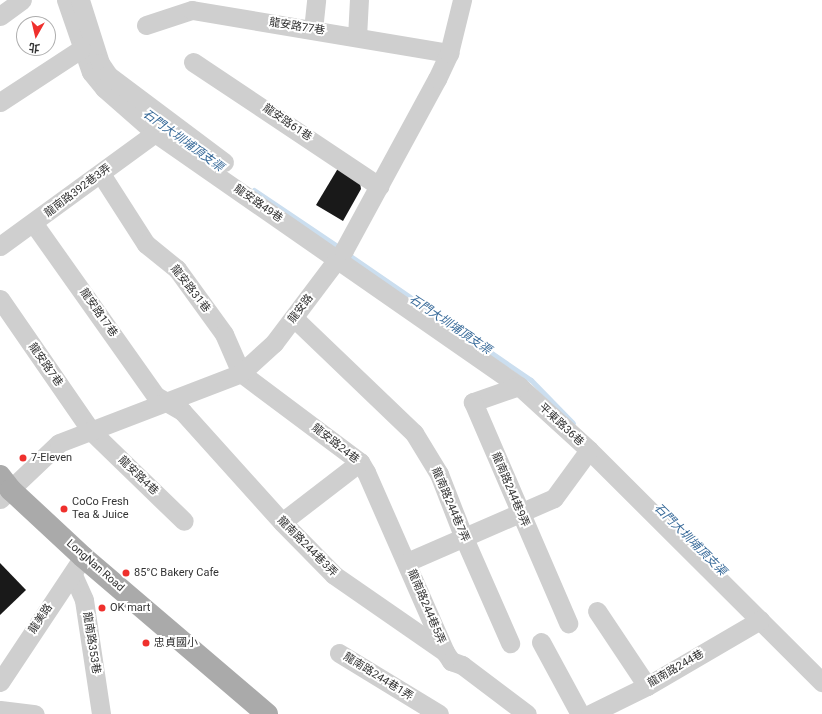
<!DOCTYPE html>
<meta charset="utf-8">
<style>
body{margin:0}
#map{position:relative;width:822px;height:714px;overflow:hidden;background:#fff;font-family:Roboto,"Noto Sans TC",sans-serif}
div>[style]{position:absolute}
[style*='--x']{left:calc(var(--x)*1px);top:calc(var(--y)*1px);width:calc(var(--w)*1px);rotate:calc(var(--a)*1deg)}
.stream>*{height:5px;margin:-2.5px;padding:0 2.5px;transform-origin:2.5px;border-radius:2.5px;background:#cbdeef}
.building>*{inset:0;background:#191919}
.minor>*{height:19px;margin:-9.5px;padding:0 9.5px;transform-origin:9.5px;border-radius:9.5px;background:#cfcfcf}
.major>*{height:22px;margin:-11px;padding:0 11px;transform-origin:11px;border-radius:11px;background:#aaa}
.dots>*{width:11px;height:11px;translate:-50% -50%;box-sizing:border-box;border:2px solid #fff;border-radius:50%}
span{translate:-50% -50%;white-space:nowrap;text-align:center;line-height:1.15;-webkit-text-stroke:4px #fff;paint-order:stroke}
.street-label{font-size:11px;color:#323232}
.poi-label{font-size:11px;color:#323232}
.left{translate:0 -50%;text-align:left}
.water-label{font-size:12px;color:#396b9a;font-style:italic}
.north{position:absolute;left:16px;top:16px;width:40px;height:40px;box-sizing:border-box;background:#fff;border:1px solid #adadad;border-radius:50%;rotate:188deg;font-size:11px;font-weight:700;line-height:16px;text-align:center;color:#323232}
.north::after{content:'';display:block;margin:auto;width:14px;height:18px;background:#ef302d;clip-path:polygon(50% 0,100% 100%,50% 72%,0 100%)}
</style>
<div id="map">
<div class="stream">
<i style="--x:254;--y:190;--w:104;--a:34"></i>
<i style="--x:346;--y:253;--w:224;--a:34.5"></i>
<i style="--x:531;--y:380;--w:60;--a:45.7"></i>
</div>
<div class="building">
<i style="clip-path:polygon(340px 165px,359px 177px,361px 189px,343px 221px,316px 205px)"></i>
<i style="clip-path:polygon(0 563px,26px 590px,0 615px)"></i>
</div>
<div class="minor">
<i style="--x:66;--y:0;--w:76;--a:70.9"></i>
<i style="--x:91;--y:72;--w:21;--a:51"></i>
<i style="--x:104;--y:88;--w:68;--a:41.4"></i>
<i style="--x:155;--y:133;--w:443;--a:34.8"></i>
<i style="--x:519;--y:386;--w:95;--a:42.4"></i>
<i style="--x:589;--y:450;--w:329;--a:44.9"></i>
<i style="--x:80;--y:0;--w:66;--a:72.4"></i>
<i style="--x:100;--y:63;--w:14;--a:56"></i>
<i style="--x:108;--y:75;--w:145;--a:36.9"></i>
<i style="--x:0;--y:16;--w:27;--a:-36"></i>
<i style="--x:146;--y:25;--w:48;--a:-18.1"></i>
<i style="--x:192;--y:10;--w:261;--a:9.5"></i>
<i style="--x:313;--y:30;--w:30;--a:-84"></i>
<i style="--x:357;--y:37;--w:37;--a:-87"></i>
<i style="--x:193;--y:62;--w:224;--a:33.7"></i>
<i style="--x:0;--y:102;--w:97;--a:-33.2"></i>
<i style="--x:101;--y:174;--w:83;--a:57.3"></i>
<i style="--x:146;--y:244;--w:40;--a:39"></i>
<i style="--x:177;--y:269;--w:80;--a:54.1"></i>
<i style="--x:224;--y:334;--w:43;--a:66.4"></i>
<i style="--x:241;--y:373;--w:149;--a:36.8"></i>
<i style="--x:360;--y:462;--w:12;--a:59"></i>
<i style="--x:366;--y:472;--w:197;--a:66.3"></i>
<i style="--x:34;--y:224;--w:211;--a:54.7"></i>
<i style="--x:156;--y:396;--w:30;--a:30"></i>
<i style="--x:182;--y:411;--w:149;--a:48"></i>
<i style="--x:282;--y:522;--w:74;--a:45.5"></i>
<i style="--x:334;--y:575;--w:135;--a:34.7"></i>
<i style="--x:445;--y:652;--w:11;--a:56"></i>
<i style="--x:451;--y:661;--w:12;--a:20"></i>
<i style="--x:462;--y:665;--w:81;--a:37"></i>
<i style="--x:0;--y:246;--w:192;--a:-36.1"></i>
<i style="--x:0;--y:299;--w:160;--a:55.4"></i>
<i style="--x:91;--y:431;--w:129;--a:44.1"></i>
<i style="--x:295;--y:319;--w:165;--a:43.8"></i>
<i style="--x:414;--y:433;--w:48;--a:58.6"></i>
<i style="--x:439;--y:474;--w:69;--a:68.7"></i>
<i style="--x:464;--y:538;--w:115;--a:66.3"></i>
<i style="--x:519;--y:386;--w:49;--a:160.8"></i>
<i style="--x:473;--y:402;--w:241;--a:66.7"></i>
<i style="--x:0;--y:499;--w:81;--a:-43.5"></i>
<i style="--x:59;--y:443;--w:195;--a:-21"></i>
<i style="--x:241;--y:373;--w:45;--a:-42.3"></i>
<i style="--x:274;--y:343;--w:116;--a:-53"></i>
<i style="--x:344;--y:250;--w:195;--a:-61.5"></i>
<i style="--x:437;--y:79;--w:29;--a:-65"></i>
<i style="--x:449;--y:53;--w:55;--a:-76.2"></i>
<i style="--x:282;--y:522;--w:98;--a:-37.6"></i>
<i style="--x:407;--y:562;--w:160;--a:-23.5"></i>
<i style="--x:554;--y:498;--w:59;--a:-53.9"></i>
<i style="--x:73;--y:575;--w:27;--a:66"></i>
<i style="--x:84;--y:600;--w:115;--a:81.5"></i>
<i style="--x:597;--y:611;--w:90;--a:56.3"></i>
<i style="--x:541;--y:642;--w:82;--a:61.6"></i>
<i style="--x:339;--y:653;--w:117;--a:31.4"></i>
<i style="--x:0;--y:682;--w:150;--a:-56.4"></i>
<i style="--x:0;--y:710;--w:35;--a:7"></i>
<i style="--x:590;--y:714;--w:64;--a:-26.2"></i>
<i style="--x:647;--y:686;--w:131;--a:-30.3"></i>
</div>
<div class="major">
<i style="--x:0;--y:476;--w:18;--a:52"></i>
<i style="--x:11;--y:490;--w:98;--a:42.9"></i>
<i style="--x:83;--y:557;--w:242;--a:40.5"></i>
</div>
<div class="dots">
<i style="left:23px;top:458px;background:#ef302d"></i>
<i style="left:64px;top:509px;background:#ef302d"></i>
<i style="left:126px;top:573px;background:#ef302d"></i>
<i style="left:102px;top:608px;background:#ef302d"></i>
<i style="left:146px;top:643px;background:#ef302d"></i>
</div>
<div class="street-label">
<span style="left:297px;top:27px;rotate:9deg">龍安路77巷</span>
<span style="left:287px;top:123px;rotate:34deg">龍安路61巷</span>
<span style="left:78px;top:191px;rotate:-37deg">龍南路392巷3弄</span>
<span style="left:258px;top:204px;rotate:35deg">龍安路49巷</span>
<span style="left:190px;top:289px;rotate:52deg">龍安路31巷</span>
<span style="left:301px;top:309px;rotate:-52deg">龍安路</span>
<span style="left:98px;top:313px;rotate:55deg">龍安路17巷</span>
<span style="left:45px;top:365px;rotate:55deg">龍安路7巷</span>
<span style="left:561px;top:425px;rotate:43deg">平東路36巷</span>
<span style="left:335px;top:444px;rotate:38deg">龍安路24巷</span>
<span style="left:138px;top:476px;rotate:44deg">龍安路4巷</span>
<span style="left:510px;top:490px;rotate:67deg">龍南路244巷9弄</span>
<span style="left:450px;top:505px;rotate:67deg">龍南路244巷7弄</span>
<span style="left:307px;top:547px;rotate:45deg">龍南路244巷3弄</span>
<span style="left:95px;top:566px;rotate:41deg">LongNan Road</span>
<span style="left:426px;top:607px;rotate:67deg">龍南路244巷5弄</span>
<span style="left:41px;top:619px;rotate:-56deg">龍美路</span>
<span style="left:91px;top:643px;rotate:81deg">龍南路353巷</span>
<span style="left:676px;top:669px;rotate:-30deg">龍南路244巷</span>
<span style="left:378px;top:677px;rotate:32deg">龍南路244巷1弄</span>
</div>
<div class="poi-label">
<span class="left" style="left:31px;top:458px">7-Eleven</span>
<span class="left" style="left:72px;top:509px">CoCo Fresh<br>Tea &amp; Juice</span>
<span class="left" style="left:134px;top:573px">85°C Bakery Cafe</span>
<span class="left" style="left:110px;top:608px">OK mart</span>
<span class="left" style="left:154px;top:643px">忠貞國小</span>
</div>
<div class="water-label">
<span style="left:183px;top:141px;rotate:36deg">石門大圳埔頂支渠</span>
<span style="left:450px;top:325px;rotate:34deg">石門大圳埔頂支渠</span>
<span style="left:690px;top:540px;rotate:45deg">石門大圳埔頂支渠</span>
</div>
<div class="north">北</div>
</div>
